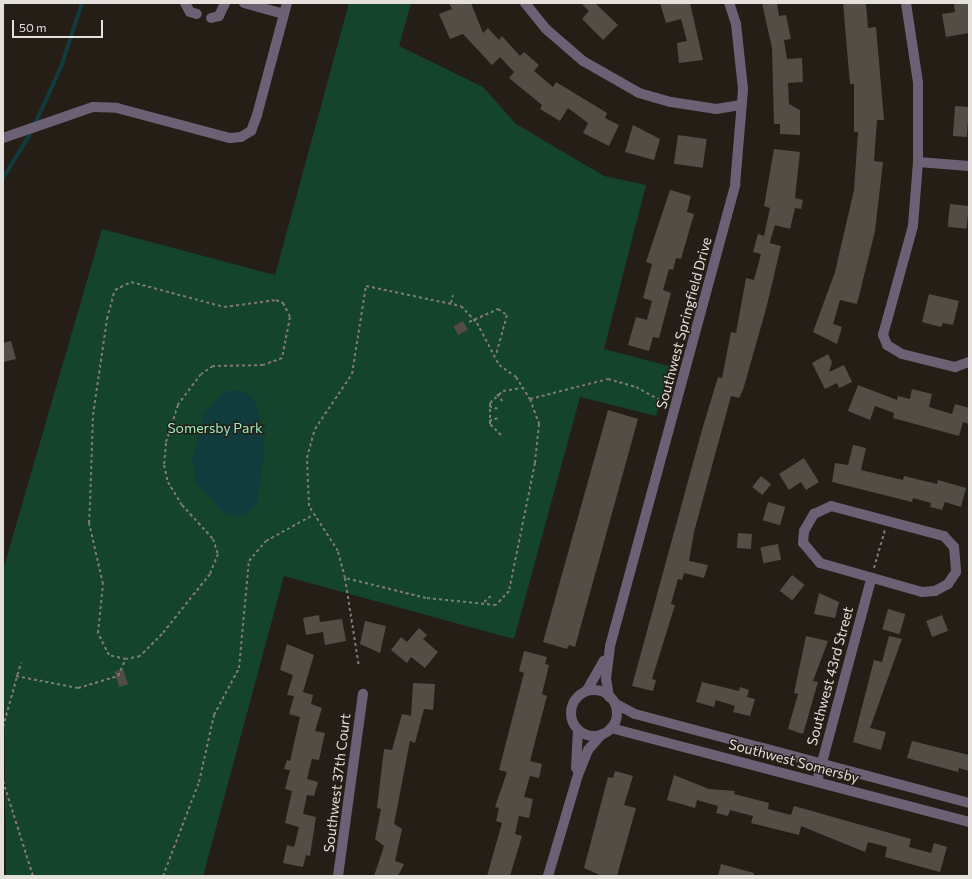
<!DOCTYPE html>
<style>
body{margin:0}
#map{position:relative;width:972px;height:879px;overflow:hidden;background:#241e17;font-family:Commissioner,sans-serif}
div>[style]{position:absolute}
[style*='--x']{left:calc(var(--x)*1px);top:calc(var(--y)*1px);width:calc(var(--w)*1px);rotate:calc(var(--a)*1deg)}
.green>*{inset:0;background:#15442d}
.water>*{inset:0;background:#113b3c}
.stream>*{height:3.5px;margin:-1.75px;padding:0 1.75px;transform-origin:1.75px;border-radius:1.75px;background:#113b3c}
.building>*{inset:0;background:#544d45;transform-origin:0 0}
.path>*{height:2px;margin-top:-1px;transform-origin:0;background:repeating-linear-gradient(90deg,#7e7973 0 3px,transparent 0 6px)}
.minor>*{height:10px;margin:-5px;padding:0 5px;transform-origin:5px;border-radius:5px;background:#6c6074}
.minor>.ring{margin:-5px;padding:0;box-sizing:content-box;background:none;border:10px solid #6c6074;border-radius:50%}
span{translate:-50% -50%;white-space:nowrap;text-align:center;line-height:1.15;-webkit-text-stroke:3px #241e17;paint-order:stroke}
.street-label{font-size:14px;color:#e4e0db}
.park-label{font-size:14px;color:#98edbe}
.frame{position:absolute;inset:0;border:4px solid #e4e0db;pointer-events:none}
.scale{position:absolute;left:12px;top:20px;width:91px;height:18px;box-sizing:border-box;border:2px solid #e4e0db;border-top:0;padding-left:5px;font-size:12px;line-height:14px;white-space:nowrap;color:#e4e0db;-webkit-text-stroke:3px #241e17;paint-order:stroke}
</style>
<div id="map">
<div class="green">
<i style="clip-path:polygon(349px 3px,411px 3px,399px 46px,483px 87px,516px 124px,604px 176px,646px 185px,604px 349px,669px 366px,656px 416px,580px 397px,514px 639px,284px 576px,203px 876px,6px 876px,3px 570px,102px 229px,275px 275px)"></i>
</div>
<div class="water">
<i style="clip-path:polygon(242px 390px,256px 402px,265px 448px,257px 502px,249px 513px,235px 517px,223px 512px,196px 483px,192px 461px,205px 413px,223px 392px)"></i>
</div>
<div class="stream">
<i style="--x:35;--y:124;--w:63;--a:-65.5"></i>
<i style="--x:61;--y:67;--w:67;--a:-71.8"></i>
<i style="--x:3;--y:178;--w:55;--a:-58.3"></i>
</div>
<div class="building">
<i style="clip-path:polygon(449px 3px,471px 3px,483px 33px,488px 28px,499px 40px,502px 36px,520px 56px,524px 52px,539px 65px,534px 71px,553px 87px,556px 82px,607px 113px,605px 118px,619px 125px,609px 146px,583px 133px,588px 123px,568px 108px,560px 121px,540px 109px,542px 105px,509px 78px,514px 72px,500px 57px,492px 65px,463px 34px,450px 39px,439px 14px,452px 9px)"></i>
<i style="clip-path:polygon(581px 3px,595px 3px,618px 25px,603px 40px,582px 19px,589px 11px)"></i>
<i style="clip-path:polygon(660px 3px,690px 3px,703px 60px,679px 63px,677px 43px,687px 41px,681px 19px,666px 23px)"></i>
<i style="clip-path:polygon(762px 3px,777px 3px,779px 16px,786px 15px,791px 39px,784px 40px,787px 59px,802px 58px,803px 82px,788px 83px,789px 104px,800px 110px,800px 135px,780px 134px,780px 124px,774px 124px,772px 48px)"></i>
<i style="clip-path:polygon(843px 3px,866px 3px,868px 28px,876px 27px,884px 120px,877px 120px,874px 161px,883px 162px,875px 231px,857px 304px,840px 300px,833px 324px,842px 327px,837px 344px,813px 332px,835px 272px,854px 190px,858px 132px,854px 132px,854px 84px,850px 84px)"></i>
<i style="clip-path:polygon(962px 3px,969px 3px,969px 33px,946px 37px,942px 14px,955px 12px,954px 4px)"></i>
<i style="left:955px;top:106px;width:14px;height:30px;rotate:4deg"></i>
<i style="clip-path:polygon(633px 125px,660px 139px,654px 160px,625px 152px)"></i>
<i style="left:678px;top:135px;width:29px;height:29px;rotate:8deg"></i>
<i style="clip-path:polygon(774px 149px,800px 152px,795px 198px,803px 200px,801px 209px,795px 208px,790px 229px,775px 225px,771px 238px,770px 243px,781px 246px,766px 309px,743px 390px,739px 398px,731px 396px,694px 532px,689px 561px,708px 565px,704px 578px,684px 573px,682px 580px,678px 579px,671px 604px,675px 605px,652px 679px,656px 680px,653px 691px,632px 686px,702px 430px,718px 377px,722px 378px,731px 332px,736px 333px,746px 278px,754px 280px,761px 254px,753px 252px,758px 234px,764px 236px,770px 208px,764px 206px)"></i>
<i style="clip-path:polygon(670px 190px,691px 196px,687px 212px,694px 214px,681px 259px,676px 258px,673px 270px,669px 269px,663px 290px,671px 293px,659px 338px,653px 337px,649px 351px,628px 345px,636px 317px,647px 320px,652px 301px,643px 298px,652px 264px,646px 262px)"></i>
<i style="left:950px;top:204px;width:19px;height:23px;rotate:6deg"></i>
<i style="clip-path:polygon(929px 294px,959px 301px,953px 325px,943px 323px,941px 327px,922px 322px)"></i>
<i style="left:463px;top:321px;width:10px;height:11px;rotate:61deg"></i>
<i style="clip-path:polygon(11px 341px,16px 359px,3px 362px,3px 343px)"></i>
<i style="clip-path:polygon(828px 354px,832px 362px,829px 372px,844px 365px,852px 382px,839px 388px,837px 383px,825px 389px,812px 363px)"></i>
<i style="clip-path:polygon(858px 385px,897px 400px,898px 396px,910px 399px,912px 389px,932px 394px,929px 407px,952px 414px,955px 404px,969px 408px,969px 424px,963px 422px,959px 436px,893px 418px,894px 413px,875px 406px,870px 420px,848px 411px)"></i>
<i style="clip-path:polygon(608px 410px,638px 419px,575px 647px,569px 645px,567px 649px,543px 642px)"></i>
<i style="clip-path:polygon(853px 445px,866px 448px,861px 470px,903px 480px,904px 476px,937px 484px,938px 480px,966px 488px,961px 507px,945px 502px,942px 510px,930px 507px,931px 503px,913px 498px,912px 502px,832px 482px,835px 463px,848px 465px)"></i>
<i style="clip-path:polygon(804px 458px,819px 482px,806px 490px,801px 482px,789px 490px,779px 474px)"></i>
<i style="left:761px;top:476px;width:13px;height:14px;rotate:39deg"></i>
<i style="left:768px;top:502px;width:18px;height:19px;rotate:16deg"></i>
<i style="left:738px;top:533px;width:14px;height:15px;rotate:4deg"></i>
<i style="left:778px;top:544px;width:16px;height:18px;rotate:79deg"></i>
<i style="left:792px;top:575px;width:16px;height:20px;rotate:38deg"></i>
<i style="clip-path:polygon(819px 593px,839px 602px,835px 618px,814px 614px)"></i>
<i style="left:888px;top:609px;width:18px;height:21px;rotate:16deg"></i>
<i style="clip-path:polygon(319px 615px,320px 622px,342px 619px,346px 641px,325px 645px,323px 632px,306px 635px,303px 618px)"></i>
<i style="left:942px;top:615px;width:17px;height:17px;rotate:69deg"></i>
<i style="clip-path:polygon(365px 621px,386px 626px,380px 653px,360px 644px)"></i>
<i style="clip-path:polygon(419px 628px,427px 635px,423px 639px,438px 652px,425px 668px,411px 657px,407px 663px,391px 650px,401px 637px,407px 642px)"></i>
<i style="clip-path:polygon(806px 636px,828px 641px,813px 681px,818px 682px,803px 734px,788px 729px,798px 694px,794px 693px)"></i>
<i style="clip-path:polygon(889px 636px,902px 639px,870px 728px,886px 732px,881px 750px,853px 742px,874px 660px,882px 662px)"></i>
<i style="clip-path:polygon(287px 644px,314px 655px,303px 692px,313px 695px,311px 704px,322px 708px,315px 731px,325px 733px,319px 760px,312px 759px,307px 779px,318px 782px,314px 796px,307px 795px,303px 814px,316px 817px,310px 856px,306px 855px,303px 867px,283px 863px,287px 845px,294px 847px,299px 827px,285px 823px,292px 791px,285px 789px,290px 770px,284px 769px,287px 760px,290px 761px,300px 717px,289px 714px,294px 696px,287px 695px,293px 675px,280px 670px)"></i>
<i style="clip-path:polygon(524px 651px,547px 657px,545px 664px,549px 665px,542px 694px,547px 696px,530px 761px,542px 764px,539px 778px,530px 776px,524px 797px,533px 799px,529px 818px,519px 816px,515px 834px,522px 836px,510px 876px,487px 876px,502px 823px,496px 821px,499px 808px,495px 807px,507px 772px,499px 770px,524px 673px,519px 671px)"></i>
<i style="left:123px;top:669px;width:16px;height:9px;rotate:72deg"></i>
<i style="clip-path:polygon(702px 682px,739px 691px,740px 687px,749px 690px,747px 697px,755px 699px,750px 716px,733px 712px,735px 706px,716px 700px,714px 707px,696px 702px)"></i>
<i style="clip-path:polygon(413px 683px,435px 684px,433px 710px,424px 709px,415px 743px,410px 741px,394px 824px,402px 829px,395px 861px,404px 864px,398px 876px,374px 876px,384px 846px,375px 839px,381px 809px,377px 808px,384px 749px,392px 750px,402px 714px,411px 716px)"></i>
<i style="clip-path:polygon(912px 741px,969px 755px,969px 771px,959px 768px,958px 772px,907px 758px)"></i>
<i style="clip-path:polygon(615px 771px,633px 776px,624px 805px,636px 808px,617px 876px,602px 876px,584px 868px,608px 777px,613px 778px)"></i>
<i style="clip-path:polygon(674px 775px,709px 789px,735px 791px,734px 794px,769px 803px,768px 809px,791px 815px,794px 806px,911px 839px,909px 847px,931px 853px,934px 843px,947px 847px,940px 872px,885px 857px,887px 847px,868px 842px,865px 852px,801px 826px,799px 835px,751px 823px,753px 816px,730px 810px,728px 816px,716px 813px,718px 806px,697px 800px,695px 808px,667px 800px)"></i>
<i style="clip-path:polygon(721px 864px,754px 873px,754px 876px,718px 876px)"></i>
</div>
<div class="path">
<i style="--x:131;--y:282;--w:96;--a:15"></i>
<i style="--x:224;--y:307;--w:52;--a:-7.7"></i>
<i style="--x:276;--y:300;--w:8;--a:23"></i>
<i style="--x:283;--y:303;--w:16;--a:63"></i>
<i style="--x:290;--y:317;--w:42;--a:101"></i>
<i style="--x:282;--y:358;--w:20;--a:160"></i>
<i style="--x:263;--y:365;--w:50;--a:178.9"></i>
<i style="--x:213;--y:366;--w:14;--a:146"></i>
<i style="--x:201;--y:374;--w:39;--a:127"></i>
<i style="--x:178;--y:405;--w:40;--a:108"></i>
<i style="--x:166;--y:443;--w:22;--a:95"></i>
<i style="--x:164;--y:465;--w:17;--a:77"></i>
<i style="--x:168;--y:482;--w:27;--a:59"></i>
<i style="--x:182;--y:505;--w:46;--a:47.6"></i>
<i style="--x:213;--y:539;--w:16;--a:72"></i>
<i style="--x:218;--y:554;--w:22;--a:112"></i>
<i style="--x:210;--y:574;--w:77;--a:128.7"></i>
<i style="--x:162;--y:634;--w:31;--a:135"></i>
<i style="--x:140;--y:656;--w:14;--a:168"></i>
<i style="--x:126;--y:659;--w:17;--a:-167"></i>
<i style="--x:109;--y:655;--w:25;--a:-117"></i>
<i style="--x:98;--y:633;--w:49;--a:-84.2"></i>
<i style="--x:103;--y:584;--w:63;--a:-102.9"></i>
<i style="--x:89;--y:523;--w:18;--a:-87"></i>
<i style="--x:90;--y:505;--w:90;--a:-88.1"></i>
<i style="--x:93;--y:415;--w:97;--a:-81.7"></i>
<i style="--x:107;--y:319;--w:30;--a:-75"></i>
<i style="--x:115;--y:290;--w:18;--a:-27"></i>
<i style="--x:451;--y:303;--w:8;--a:-76"></i>
<i style="--x:469;--y:322;--w:32;--a:-24"></i>
<i style="--x:498;--y:309;--w:11;--a:34"></i>
<i style="--x:507;--y:315;--w:41;--a:105.4"></i>
<i style="--x:497;--y:394;--w:10;--a:53"></i>
<i style="--x:530;--y:399;--w:81;--a:-14.4"></i>
<i style="--x:608;--y:379;--w:29;--a:16"></i>
<i style="--x:636;--y:387;--w:33;--a:29"></i>
<i style="--x:489;--y:406;--w:9;--a:18"></i>
<i style="--x:489;--y:421;--w:9;--a:-18"></i>
<i style="--x:501;--y:435;--w:16;--a:-135"></i>
<i style="--x:490;--y:424;--w:21;--a:-90"></i>
<i style="--x:490;--y:403;--w:18;--a:-43"></i>
<i style="--x:503;--y:391;--w:19;--a:-9"></i>
<i style="--x:874;--y:568;--w:40;--a:-74"></i>
<i style="--x:345;--y:578;--w:28;--a:-105"></i>
<i style="--x:338;--y:551;--w:54;--a:-122.8"></i>
<i style="--x:309;--y:506;--w:48;--a:-92.4"></i>
<i style="--x:307;--y:458;--w:30;--a:-75"></i>
<i style="--x:315;--y:429;--w:66;--a:-56.1"></i>
<i style="--x:352;--y:374;--w:89;--a:-81"></i>
<i style="--x:366;--y:286;--w:97;--a:11.9"></i>
<i style="--x:461;--y:306;--w:23;--a:47"></i>
<i style="--x:477;--y:323;--w:47;--a:62.4"></i>
<i style="--x:499;--y:365;--w:21;--a:35"></i>
<i style="--x:516;--y:377;--w:26;--a:58"></i>
<i style="--x:530;--y:399;--w:27;--a:70"></i>
<i style="--x:539;--y:424;--w:39;--a:96"></i>
<i style="--x:535;--y:463;--w:131;--a:101.5"></i>
<i style="--x:509;--y:591;--w:19;--a:133"></i>
<i style="--x:496;--y:605;--w:70;--a:-174.3"></i>
<i style="--x:426;--y:598;--w:83;--a:-166.1"></i>
<i style="--x:345;--y:578;--w:90;--a:81.1"></i>
<i style="--x:484;--y:602;--w:9;--a:-41"></i>
<i style="--x:16;--y:676;--w:63;--a:11"></i>
<i style="--x:78;--y:688;--w:42;--a:-16.7"></i>
<i style="--x:118;--y:676;--w:17;--a:-66"></i>
<i style="--x:3;--y:727;--w:67;--a:-74.5"></i>
<i style="--x:3;--y:781;--w:100;--a:72.5"></i>
<i style="--x:163;--y:876;--w:101;--a:-69"></i>
<i style="--x:199;--y:782;--w:69;--a:-77.4"></i>
<i style="--x:214;--y:715;--w:53;--a:-62"></i>
<i style="--x:239;--y:668;--w:107;--a:-84.7"></i>
<i style="--x:249;--y:561;--w:26;--a:-50"></i>
<i style="--x:266;--y:541;--w:54;--a:-29"></i>
</div>
<div class="minor">
<i style="--x:185;--y:3;--w:10;--a:61"></i>
<i style="--x:190;--y:12;--w:7;--a:16"></i>
<i style="--x:244;--y:3;--w:41;--a:15.4"></i>
<i style="--x:284;--y:14;--w:11;--a:-75"></i>
<i style="--x:525;--y:3;--w:33;--a:51"></i>
<i style="--x:546;--y:29;--w:49;--a:40.9"></i>
<i style="--x:583;--y:61;--w:64;--a:29.7"></i>
<i style="--x:639;--y:93;--w:33;--a:16"></i>
<i style="--x:671;--y:102;--w:46;--a:8.8"></i>
<i style="--x:716;--y:109;--w:26;--a:-9"></i>
<i style="--x:906;--y:3;--w:80;--a:81.4"></i>
<i style="--x:918;--y:82;--w:80;--a:90"></i>
<i style="--x:918;--y:162;--w:64;--a:94.5"></i>
<i style="--x:913;--y:226;--w:113;--a:105.4"></i>
<i style="--x:883;--y:335;--w:11;--a:68"></i>
<i style="--x:887;--y:345;--w:17;--a:31"></i>
<i style="--x:902;--y:354;--w:55;--a:13.8"></i>
<i style="--x:955;--y:367;--w:15;--a:-20"></i>
<i style="--x:211;--y:18;--w:8;--a:-14"></i>
<i style="--x:219;--y:16;--w:14;--a:-65"></i>
<i style="--x:3;--y:138;--w:95;--a:-19"></i>
<i style="--x:93;--y:107;--w:24;--a:2"></i>
<i style="--x:117;--y:108;--w:117;--a:14.9"></i>
<i style="--x:230;--y:138;--w:11;--a:-5"></i>
<i style="--x:241;--y:137;--w:12;--a:-31"></i>
<i style="--x:251;--y:131;--w:17;--a:-69"></i>
<i style="--x:257;--y:115;--w:105;--a:-75"></i>
<i style="--x:918;--y:162;--w:51;--a:4.5"></i>
<i style="--x:831;--y:506;--w:117;--a:14.9"></i>
<i style="--x:944;--y:536;--w:15;--a:48"></i>
<i style="--x:954;--y:547;--w:25;--a:85"></i>
<i style="--x:956;--y:572;--w:14;--a:124"></i>
<i style="--x:948;--y:584;--w:15;--a:152"></i>
<i style="--x:935;--y:591;--w:13;--a:176"></i>
<i style="--x:922;--y:592;--w:106;--a:-164.1"></i>
<i style="--x:820;--y:563;--w:26;--a:-130"></i>
<i style="--x:803;--y:543;--w:12;--a:-85"></i>
<i style="--x:804;--y:531;--w:20;--a:-60"></i>
<i style="--x:814;--y:514;--w:19;--a:-25"></i>
<i style="--x:587;--y:690;--w:34;--a:-60"></i>
<i class="ring" style="left:571px;top:690px;width:36px;height:36px"></i>
<i style="--x:609;--y:697;--w:18;--a:-99"></i>
<i style="--x:606;--y:679;--w:33;--a:-83"></i>
<i style="--x:610;--y:646;--w:478;--a:-74.8"></i>
<i style="--x:735;--y:185;--w:96;--a:-85.2"></i>
<i style="--x:743;--y:89;--w:65;--a:-96.1"></i>
<i style="--x:736;--y:24;--w:22;--a:-108"></i>
<i style="--x:616;--y:704;--w:21;--a:28"></i>
<i style="--x:635;--y:714;--w:346;--a:14.9"></i>
<i style="--x:611;--y:728;--w:370;--a:14.7"></i>
<i style="--x:576;--y:768;--w:38;--a:-87"></i>
<i style="--x:817;--y:781;--w:209;--a:-75"></i>
<i style="--x:338;--y:876;--w:184;--a:-82.2"></i>
<i style="--x:548;--y:876;--w:105;--a:-73.5"></i>
<i style="--x:578;--y:775;--w:27;--a:-68"></i>
<i style="--x:588;--y:750;--w:21;--a:-49"></i>
</div>
<div class="street-label">
<span style="left:684px;top:323px;rotate:-75deg">Southwest Springfield Drive</span>
<span style="left:830px;top:676px;rotate:-75deg">Southwest 43rd Street</span>
<span style="left:794px;top:761px;rotate:15deg">Southwest Somersby</span>
<span style="left:337px;top:783px;rotate:-83deg">Southwest 37th Court</span>
</div>
<div class="park-label">
<span style="left:215px;top:428px">Somersby Park</span>
</div>
<div class="frame"></div>
<div class="scale">50 m</div>
</div>
